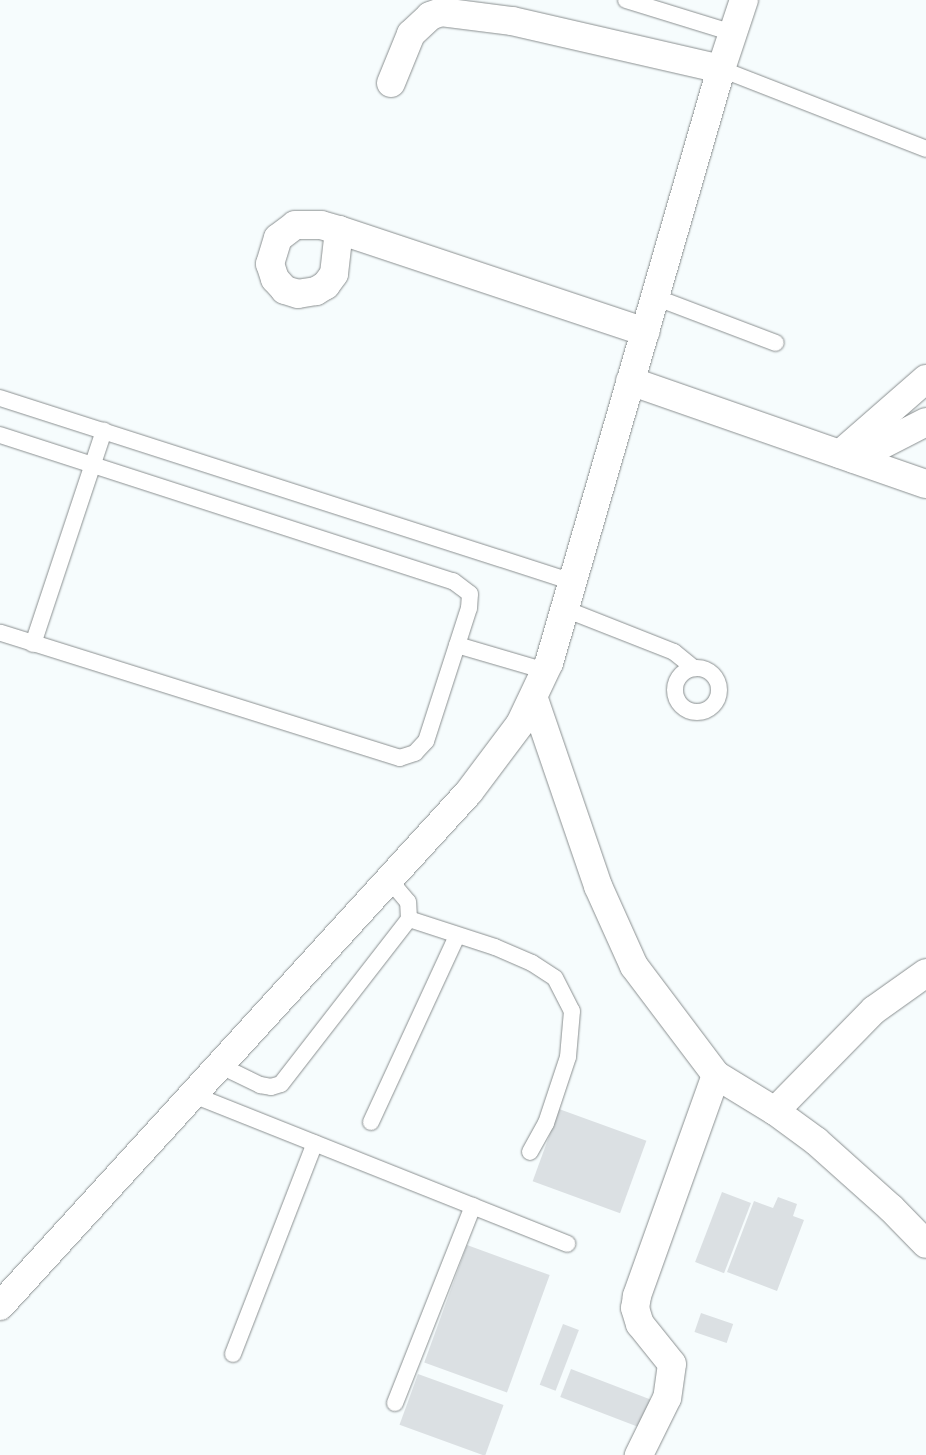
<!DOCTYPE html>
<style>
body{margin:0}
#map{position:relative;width:926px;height:1455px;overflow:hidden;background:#f6fcfd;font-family:"Source Serif 4",serif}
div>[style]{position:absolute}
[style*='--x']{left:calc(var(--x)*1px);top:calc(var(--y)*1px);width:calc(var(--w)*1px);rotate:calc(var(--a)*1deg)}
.building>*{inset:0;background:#dbe0e3;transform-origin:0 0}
.roads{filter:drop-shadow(0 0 1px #8a8f90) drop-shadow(0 0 1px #8a8f90)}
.service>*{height:16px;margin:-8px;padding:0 8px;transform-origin:8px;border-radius:8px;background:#fff}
.service>.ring{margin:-8px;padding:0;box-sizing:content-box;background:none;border:16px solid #fff;border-radius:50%}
.minor>*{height:28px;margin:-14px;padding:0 14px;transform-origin:14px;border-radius:14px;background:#fff}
.tertiary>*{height:28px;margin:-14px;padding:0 14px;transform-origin:14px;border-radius:14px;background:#fff}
span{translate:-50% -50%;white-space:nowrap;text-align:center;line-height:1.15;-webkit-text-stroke:4.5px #f6fcfd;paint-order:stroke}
</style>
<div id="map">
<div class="building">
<i style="left:559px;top:1109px;width:93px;height:77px;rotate:20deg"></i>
<i style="left:722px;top:1192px;width:31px;height:75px;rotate:21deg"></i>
<i style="clip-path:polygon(778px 1197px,797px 1204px,793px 1216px,804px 1220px,777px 1291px,727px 1272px,754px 1201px,773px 1208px)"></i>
<i style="left:467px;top:1245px;width:88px;height:125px;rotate:20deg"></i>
<i style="left:701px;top:1313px;width:34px;height:20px;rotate:19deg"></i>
<i style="left:563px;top:1324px;width:17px;height:65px;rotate:21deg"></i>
<i style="left:571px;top:1369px;width:88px;height:30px;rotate:21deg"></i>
<i style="left:418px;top:1374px;width:91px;height:54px;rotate:20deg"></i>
</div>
<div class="roads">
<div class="service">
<i style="--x:626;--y:0;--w:112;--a:17.1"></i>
<i style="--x:721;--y:69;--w:220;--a:21.3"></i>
<i style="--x:655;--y:297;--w:129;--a:20.8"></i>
<i style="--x:0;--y:398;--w:602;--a:17.8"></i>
<i style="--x:0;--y:435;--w:476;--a:17.9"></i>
<i style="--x:453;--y:581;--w:21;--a:37"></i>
<i style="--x:470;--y:594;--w:14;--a:94"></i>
<i style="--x:469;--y:608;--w:140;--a:107.9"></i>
<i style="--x:426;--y:741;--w:16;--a:133"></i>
<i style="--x:415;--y:753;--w:16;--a:162"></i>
<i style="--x:400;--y:758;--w:419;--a:-162.6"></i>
<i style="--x:565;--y:609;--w:117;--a:21.5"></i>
<i style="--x:674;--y:652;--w:26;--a:39"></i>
<i style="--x:33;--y:644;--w:225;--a:-71.6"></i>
<i style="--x:457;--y:645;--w:93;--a:16.3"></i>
<i class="ring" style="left:675px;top:668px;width:28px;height:28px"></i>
<i style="--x:409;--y:919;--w:90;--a:18"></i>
<i style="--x:495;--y:947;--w:40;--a:23.4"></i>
<i style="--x:532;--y:963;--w:27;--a:33"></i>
<i style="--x:555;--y:978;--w:37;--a:63"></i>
<i style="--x:572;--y:1011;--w:46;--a:95"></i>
<i style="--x:568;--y:1057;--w:70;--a:108.4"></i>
<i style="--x:546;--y:1123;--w:33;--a:119"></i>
<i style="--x:219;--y:1065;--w:46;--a:26"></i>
<i style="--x:260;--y:1085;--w:11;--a:10"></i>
<i style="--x:271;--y:1087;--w:10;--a:-17"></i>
<i style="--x:281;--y:1084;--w:209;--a:-52.2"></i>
<i style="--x:409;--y:919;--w:17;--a:-93"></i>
<i style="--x:408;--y:902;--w:30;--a:-130"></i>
<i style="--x:191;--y:1094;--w:405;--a:21.7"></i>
<i style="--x:371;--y:1122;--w:205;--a:-65.2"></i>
<i style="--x:233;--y:1354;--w:226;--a:-68.8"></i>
<i style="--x:395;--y:1403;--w:212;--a:-68.4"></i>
</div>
<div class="minor">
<i style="--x:391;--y:83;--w:53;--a:-67.8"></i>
<i style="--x:411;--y:34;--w:26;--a:-43"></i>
<i style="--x:430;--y:16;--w:12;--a:-20"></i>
<i style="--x:441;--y:12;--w:72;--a:7.2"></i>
<i style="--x:512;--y:21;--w:214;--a:12.9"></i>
<i style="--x:339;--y:230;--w:44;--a:96.5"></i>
<i style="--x:334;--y:274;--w:14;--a:126"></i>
<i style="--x:326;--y:285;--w:12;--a:149"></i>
<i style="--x:316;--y:291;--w:18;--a:171"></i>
<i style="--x:298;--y:294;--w:14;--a:-163"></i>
<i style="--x:285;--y:290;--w:15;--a:-132"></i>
<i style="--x:275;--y:279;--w:16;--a:-108"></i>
<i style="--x:270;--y:264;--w:27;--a:-73"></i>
<i style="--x:278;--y:238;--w:21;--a:-37"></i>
<i style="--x:295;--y:225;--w:26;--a:0"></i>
<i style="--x:321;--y:225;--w:19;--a:16"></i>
<i style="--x:339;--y:230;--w:323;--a:18.4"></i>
<i style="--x:840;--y:454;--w:114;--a:-41.1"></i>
<i style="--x:854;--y:459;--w:81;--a:-27.2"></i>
<i style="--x:534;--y:699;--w:198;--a:71.1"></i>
<i style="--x:598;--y:886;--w:88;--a:65.8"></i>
<i style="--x:634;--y:966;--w:136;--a:53"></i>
<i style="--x:716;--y:1075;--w:235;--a:109.7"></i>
<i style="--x:637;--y:1296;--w:12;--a:99"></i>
<i style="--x:635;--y:1308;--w:17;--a:73"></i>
<i style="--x:640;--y:1324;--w:51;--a:51.3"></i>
<i style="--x:672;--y:1364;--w:34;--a:98"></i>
<i style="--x:667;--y:1398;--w:64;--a:116.2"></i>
<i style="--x:716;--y:1075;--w:69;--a:31.4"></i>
<i style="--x:775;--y:1111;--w:51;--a:36.2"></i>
<i style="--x:816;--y:1141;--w:101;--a:41.8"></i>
<i style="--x:891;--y:1208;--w:50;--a:45.8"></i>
<i style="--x:775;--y:1111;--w:141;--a:-45.6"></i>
<i style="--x:874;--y:1010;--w:64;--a:-35.4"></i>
</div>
<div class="tertiary">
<i style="--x:630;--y:381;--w:313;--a:19.2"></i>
<i style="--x:0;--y:1306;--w:696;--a:-47.62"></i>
<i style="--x:469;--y:792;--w:85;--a:-53.1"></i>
<i style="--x:520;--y:724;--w:68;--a:-64.6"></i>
<i style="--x:549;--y:663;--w:618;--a:-73.85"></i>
<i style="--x:721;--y:69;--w:73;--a:-71.6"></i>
</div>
</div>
</div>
